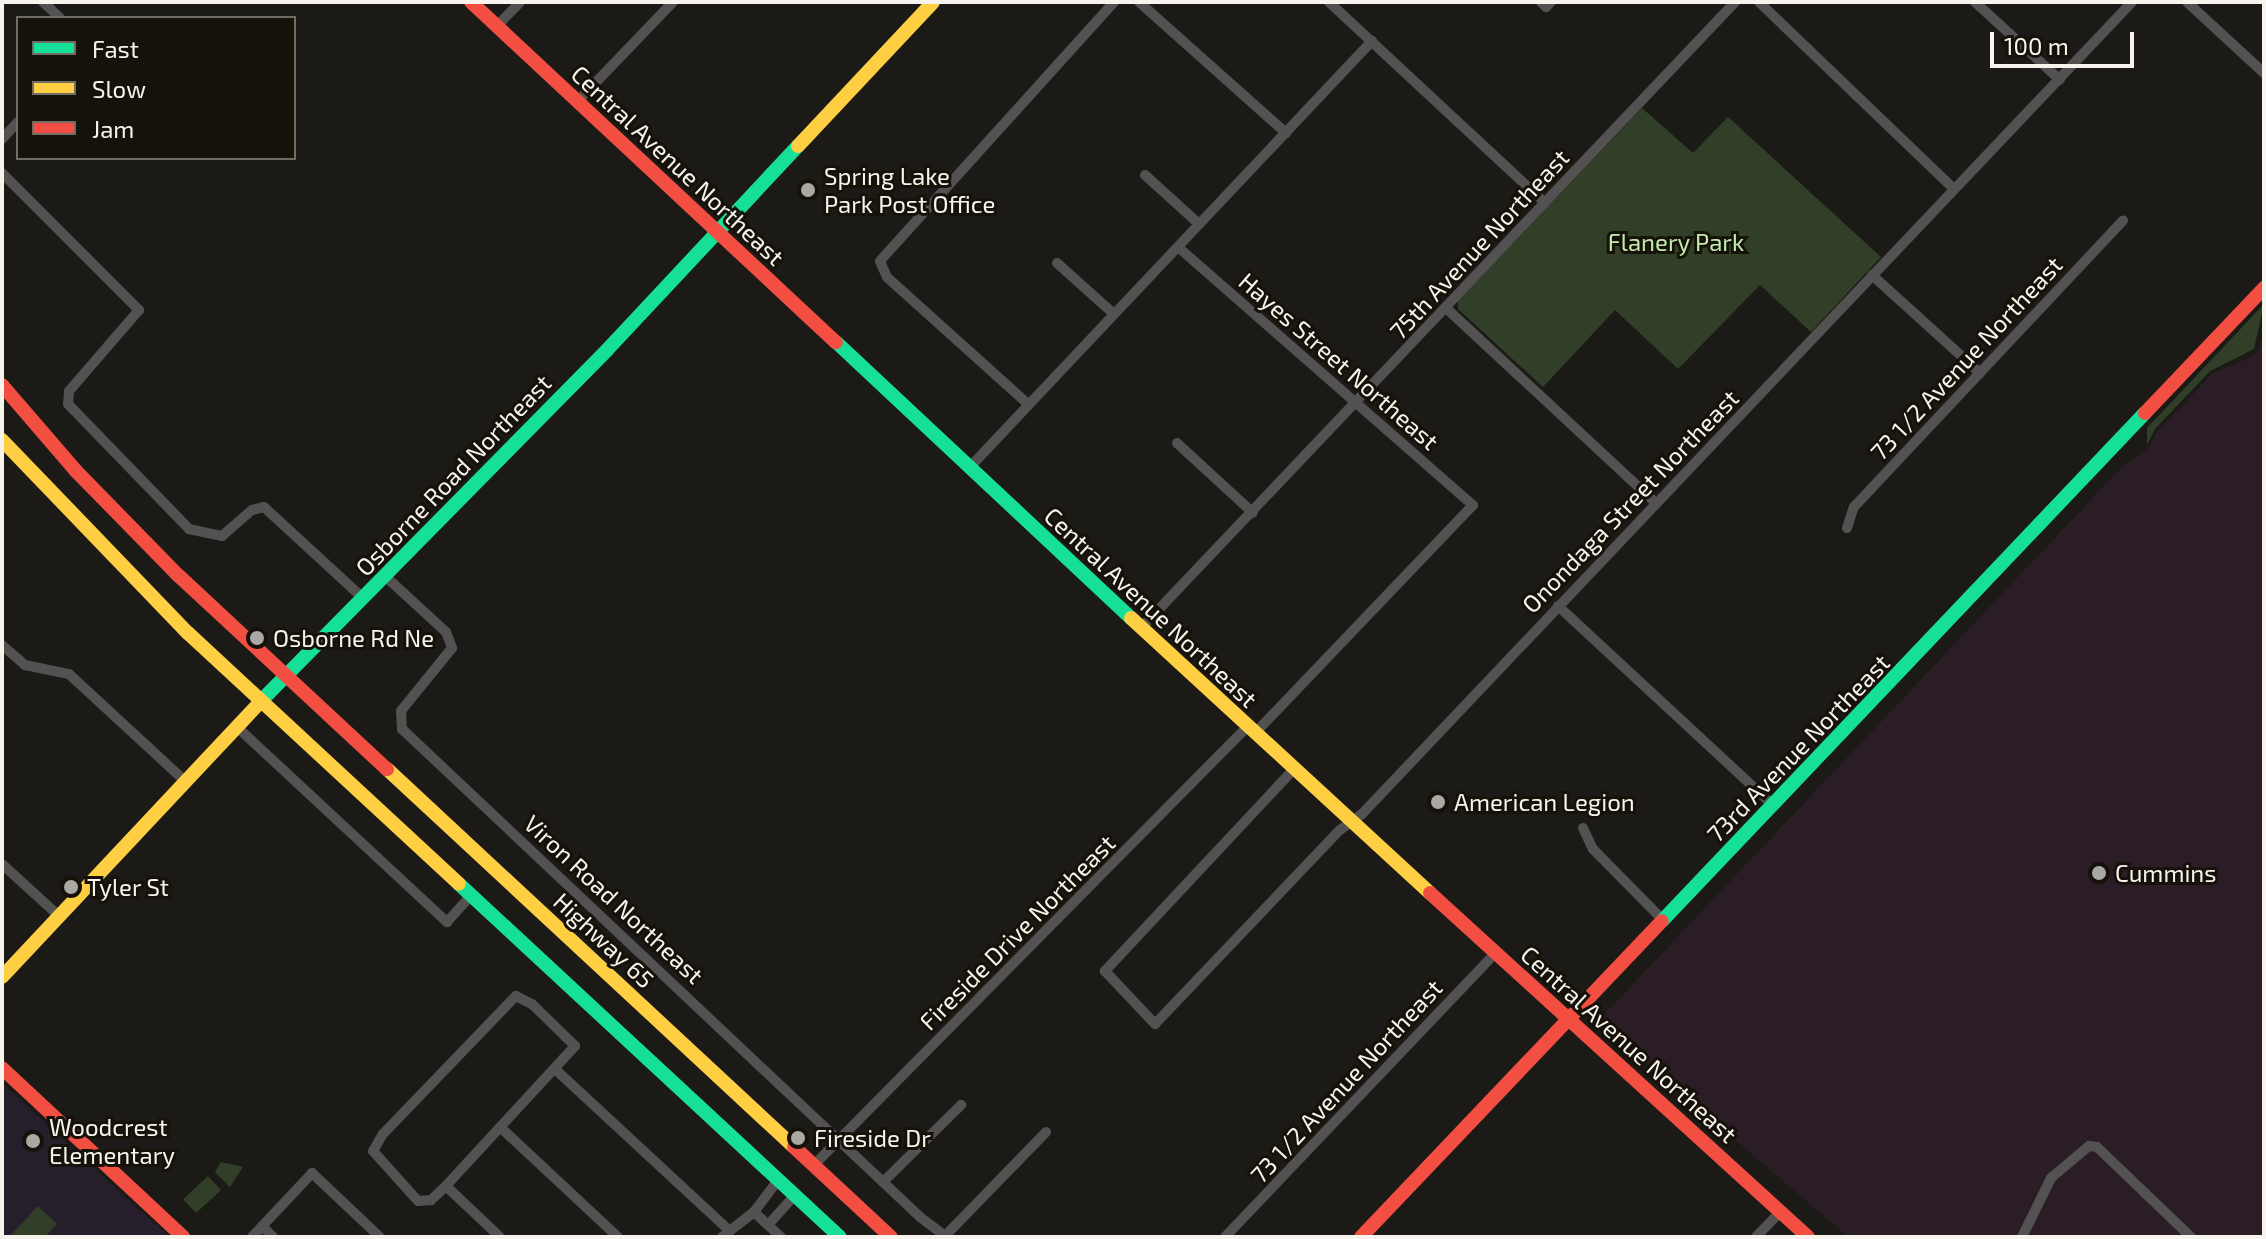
<!DOCTYPE html>
<style>
body{margin:0}
#map{position:relative;width:2266px;height:1239px;overflow:hidden;background:#1c1a16;font-family:"Exo 2",sans-serif}
div>[style]{position:absolute}
[style*='--x']{left:calc(var(--x)*1px);top:calc(var(--y)*1px);width:calc(var(--w)*1px);rotate:calc(var(--a)*1deg)}
.industrial>*{inset:0;background:#2b1d25}
.education>*{inset:0;background:#261e2b}
.green>*{inset:0;background:#313f28;transform-origin:0 0}
.street>*{height:10px;margin:-5px;padding:0 5px;transform-origin:5px;border-radius:5px;background:#535151}
.fast>*{height:14px;margin:-7px;padding:0 7px;transform-origin:7px;border-radius:7px;background:#16e098}
.slow>*{height:14px;margin:-7px;padding:0 7px;transform-origin:7px;border-radius:7px;background:#ffcf43}
.jam>*{height:14px;margin:-7px;padding:0 7px;transform-origin:7px;border-radius:7px;background:#f24e42}
.dots>*{width:22px;height:22px;translate:-50% -50%;box-sizing:border-box;border:4px solid #171209;border-radius:50%}
span{translate:-50% -50%;white-space:nowrap;text-align:center;line-height:1.15;-webkit-text-stroke:6px #171209;paint-order:stroke}
.street-label{font-size:24px;color:#f7f4ed}
.poi-label{font-size:24px;color:#f7f4ed}
.left{translate:0 -50%;text-align:left}
.park-label{font-size:24px;color:#c0ebab}
.frame{position:absolute;inset:0;border:4px solid #f7f4ed;pointer-events:none}
.legend{position:absolute;left:16px;top:16px;width:280px;height:144px;box-sizing:border-box;background:#171209;border:2px solid #716c64;margin:0;padding:10px 14px;list-style:none;font-size:24px;color:#f7f4ed}
.legend li{display:flex;align-items:center;gap:16px;height:40px}
.legend b{width:40px;border:2px solid #716c64}
.scale{position:absolute;left:1990px;top:32px;width:144px;height:36px;box-sizing:border-box;border:4px solid #f7f4ed;border-top:0;padding-left:10px;font-size:24px;line-height:28px;white-space:nowrap;color:#f7f4ed;-webkit-text-stroke:6px #171209;paint-order:stroke}
</style>
<div id="map">
<div class="industrial">
<i style="clip-path:polygon(2264px 318px,2264px 1237px,1848px 1237px,1598px 1021px,2120px 469px,2150px 447px,2156px 433px,2213px 373px,2254px 356px,2261px 344px)"></i>
</div>
<div class="education">
<i style="clip-path:polygon(2px 1083px,126px 1198px,168px 1235px,2px 1237px)"></i>
</div>
<div class="green">
<i style="clip-path:polygon(1642px 108px,1693px 153px,1728px 117px,1881px 257px,1811px 332px,1760px 285px,1678px 369px,1615px 310px,1543px 387px,1458px 309px,1458px 301px)"></i>
<i style="clip-path:polygon(2264px 304px,2254px 349px,2210px 371px,2155px 429px,2147px 445px,2147px 428px)"></i>
<i style="clip-path:polygon(221px 1162px,243px 1167px,230px 1187px,215px 1172px)"></i>
<i style="left:208px;top:1176px;width:19px;height:34px;rotate:47deg"></i>
<i style="clip-path:polygon(38px 1206px,57px 1224px,45px 1237px,9px 1237px)"></i>
</div>
<div class="street">
<i style="--x:43;--y:2;--w:23;--a:43"></i>
<i style="--x:1139;--y:2;--w:197;--a:41.7"></i>
<i style="--x:1329;--y:2;--w:295;--a:42.9"></i>
<i style="--x:1541;--y:2;--w:7;--a:45"></i>
<i style="--x:1546;--y:7;--w:7;--a:-45"></i>
<i style="--x:1759;--y:2;--w:270;--a:43.8"></i>
<i style="--x:1975;--y:2;--w:115;--a:42.5"></i>
<i style="--x:2187;--y:2;--w:105;--a:42.7"></i>
<i style="--x:497;--y:26;--w:33;--a:-46"></i>
<i style="--x:577;--y:102;--w:139;--a:-46.2"></i>
<i style="--x:2;--y:139;--w:23;--a:-47"></i>
<i style="--x:2;--y:173;--w:194;--a:45"></i>
<i style="--x:139;--y:310;--w:107;--a:130.8"></i>
<i style="--x:69;--y:391;--w:13;--a:94"></i>
<i style="--x:68;--y:404;--w:174;--a:45.9"></i>
<i style="--x:189;--y:529;--w:34;--a:12"></i>
<i style="--x:222;--y:536;--w:40;--a:-41"></i>
<i style="--x:252;--y:510;--w:12;--a:-14"></i>
<i style="--x:264;--y:507;--w:134;--a:42.6"></i>
<i style="--x:1145;--y:175;--w:73;--a:42.2"></i>
<i style="--x:1178;--y:247;--w:392;--a:41.2"></i>
<i style="--x:1473;--y:505;--w:315;--a:133.7"></i>
<i style="--x:1057;--y:263;--w:76;--a:41.8"></i>
<i style="--x:1872;--y:275;--w:146;--a:42.2"></i>
<i style="--x:1446;--y:308;--w:287;--a:42.9"></i>
<i style="--x:1029;--y:405;--w:191;--a:-138"></i>
<i style="--x:887;--y:277;--w:17;--a:-114"></i>
<i style="--x:880;--y:261;--w:349;--a:-47.9"></i>
<i style="--x:1177;--y:443;--w:103;--a:42.6"></i>
<i style="--x:970;--y:467;--w:586;--a:-46.66"></i>
<i style="--x:1847;--y:528;--w:22;--a:-72"></i>
<i style="--x:1854;--y:507;--w:393;--a:-46.8"></i>
<i style="--x:385;--y:576;--w:83;--a:42.6"></i>
<i style="--x:446;--y:632;--w:17;--a:69"></i>
<i style="--x:452;--y:648;--w:81;--a:129"></i>
<i style="--x:401;--y:711;--w:18;--a:87"></i>
<i style="--x:402;--y:729;--w:712;--a:43.29"></i>
<i style="--x:920;--y:1217;--w:31;--a:37"></i>
<i style="--x:945;--y:1236;--w:145;--a:-45.8"></i>
<i style="--x:1558;--y:606;--w:294;--a:42.8"></i>
<i style="--x:1142;--y:627;--w:862;--a:-46.5"></i>
<i style="--x:2;--y:645;--w:30;--a:41"></i>
<i style="--x:25;--y:665;--w:45;--a:11.6"></i>
<i style="--x:69;--y:674;--w:159;--a:42.7"></i>
<i style="--x:237;--y:727;--w:287;--a:42.9"></i>
<i style="--x:447;--y:922;--w:36;--a:-48"></i>
<i style="--x:1294;--y:769;--w:277;--a:133.1"></i>
<i style="--x:1105;--y:971;--w:73;--a:46.7"></i>
<i style="--x:1155;--y:1024;--w:268;--a:-46.4"></i>
<i style="--x:1340;--y:830;--w:27;--a:-36"></i>
<i style="--x:1362;--y:814;--w:1119;--a:-46.52"></i>
<i style="--x:1583;--y:828;--w:23;--a:65"></i>
<i style="--x:1593;--y:849;--w:101;--a:45.4"></i>
<i style="--x:2;--y:864;--w:77;--a:42.4"></i>
<i style="--x:516;--y:996;--w:18;--a:27"></i>
<i style="--x:532;--y:1004;--w:60;--a:44.3"></i>
<i style="--x:575;--y:1046;--w:190;--a:132.7"></i>
<i style="--x:446;--y:1186;--w:21;--a:137"></i>
<i style="--x:431;--y:1200;--w:13;--a:176"></i>
<i style="--x:418;--y:1201;--w:67;--a:-132"></i>
<i style="--x:373;--y:1151;--w:20;--a:-60"></i>
<i style="--x:383;--y:1134;--w:192;--a:-46.1"></i>
<i style="--x:556;--y:1070;--w:236;--a:42.8"></i>
<i style="--x:500;--y:1127;--w:161;--a:43"></i>
<i style="--x:814;--y:1165;--w:616;--a:-45.33"></i>
<i style="--x:883;--y:1182;--w:110;--a:-44.6"></i>
<i style="--x:446;--y:1186;--w:74;--a:43.4"></i>
<i style="--x:754;--y:1212;--w:40;--a:-53"></i>
<i style="--x:768;--y:1225;--w:39;--a:-48"></i>
<i style="--x:262;--y:1226;--w:16;--a:45"></i>
<i style="--x:252;--y:1237;--w:88;--a:-46.8"></i>
<i style="--x:312;--y:1173;--w:93;--a:43.3"></i>
<i style="--x:722;--y:1237;--w:41;--a:-38"></i>
<i style="--x:754;--y:1212;--w:37;--a:43"></i>
<i style="--x:1225;--y:1237;--w:392;--a:-46.4"></i>
<i style="--x:1756;--y:1237;--w:35;--a:-46"></i>
<i style="--x:2022;--y:1237;--w:66;--a:-63.8"></i>
<i style="--x:2051;--y:1178;--w:50;--a:-40.1"></i>
<i style="--x:2089;--y:1146;--w:8;--a:7"></i>
<i style="--x:2097;--y:1147;--w:130;--a:43.8"></i>
</div>
<div class="fast">
<i style="--x:836;--y:342;--w:404;--a:43.1"></i>
<i style="--x:260;--y:702;--w:494;--a:-45.4"></i>
<i style="--x:607;--y:350;--w:279;--a:-46.9"></i>
<i style="--x:459;--y:884;--w:519;--a:42.82"></i>
<i style="--x:1662;--y:921;--w:701;--a:-46.45"></i>
</div>
<div class="slow">
<i style="--x:798;--y:146;--w:197;--a:-46.8"></i>
<i style="--x:2;--y:440;--w:268;--a:46.1"></i>
<i style="--x:188;--y:633;--w:369;--a:42.8"></i>
<i style="--x:1131;--y:618;--w:406;--a:42.6"></i>
<i style="--x:387;--y:769;--w:555;--a:42.88"></i>
<i style="--x:2;--y:977;--w:377;--a:-46.8"></i>
</div>
<div class="jam">
<i style="--x:471;--y:2;--w:499;--a:43"></i>
<i style="--x:2;--y:385;--w:113;--a:49.3"></i>
<i style="--x:76;--y:471;--w:147;--a:45.6"></i>
<i style="--x:179;--y:576;--w:284;--a:42.9"></i>
<i style="--x:2145;--y:413;--w:173;--a:-46.4"></i>
<i style="--x:1430;--y:893;--w:511;--a:42.3"></i>
<i style="--x:2;--y:1068;--w:248;--a:43"></i>
<i style="--x:794;--y:1147;--w:132;--a:42.9"></i>
<i style="--x:1361;--y:1237;--w:436;--a:-46.4"></i>
</div>
<div class="dots">
<i style="left:808px;top:190px;background:#aaa8a2"></i>
<i style="left:257px;top:638px;background:#aaa8a2"></i>
<i style="left:1438px;top:802px;background:#aaa8a2"></i>
<i style="left:2099px;top:873px;background:#aaa8a2"></i>
<i style="left:71px;top:887px;background:#aaa8a2"></i>
<i style="left:798px;top:1138px;background:#aaa8a2"></i>
<i style="left:33px;top:1141px;background:#aaa8a2"></i>
</div>
<div class="street-label">
<span style="left:678px;top:165px;rotate:43deg">Central Avenue Northeast</span>
<span style="left:1479px;top:244px;rotate:-47deg">75th Avenue Northeast</span>
<span style="left:1966px;top:358px;rotate:-47deg">73 1/2 Avenue Northeast</span>
<span style="left:1339px;top:361px;rotate:41deg">Hayes Street Northeast</span>
<span style="left:453px;top:475px;rotate:-46deg">Osborne Road Northeast</span>
<span style="left:1630px;top:501px;rotate:-46deg">Onondaga Street Northeast</span>
<span style="left:1151px;top:607px;rotate:43deg">Central Avenue Northeast</span>
<span style="left:1798px;top:748px;rotate:-46deg">73rd Avenue Northeast</span>
<span style="left:614px;top:899px;rotate:43deg">Viron Road Northeast</span>
<span style="left:1017px;top:932px;rotate:-45deg">Fireside Drive Northeast</span>
<span style="left:604px;top:940px;rotate:43deg">Highway 65</span>
<span style="left:1629px;top:1044px;rotate:42deg">Central Avenue Northeast</span>
<span style="left:1346px;top:1081px;rotate:-47deg">73 1/2 Avenue Northeast</span>
</div>
<div class="poi-label">
<span class="left" style="left:824px;top:190px">Spring Lake<br>Park Post Office</span>
<span class="left" style="left:273px;top:638px">Osborne Rd Ne</span>
<span class="left" style="left:1454px;top:802px">American Legion</span>
<span class="left" style="left:2115px;top:873px">Cummins</span>
<span class="left" style="left:87px;top:887px">Tyler St</span>
<span class="left" style="left:49px;top:1141px">Woodcrest<br>Elementary</span>
<span class="left" style="left:814px;top:1138px">Fireside Dr</span>
</div>
<div class="park-label">
<span style="left:1676px;top:242px">Flanery Park</span>
</div>
<div class="frame"></div>
<ul class="legend">
<li><b style="height:10px;background:#16e098"></b>Fast</li>
<li><b style="height:10px;background:#ffcf43"></b>Slow</li>
<li><b style="height:10px;background:#f24e42"></b>Jam</li>
</ul>
<div class="scale">100 m</div>
</div>
